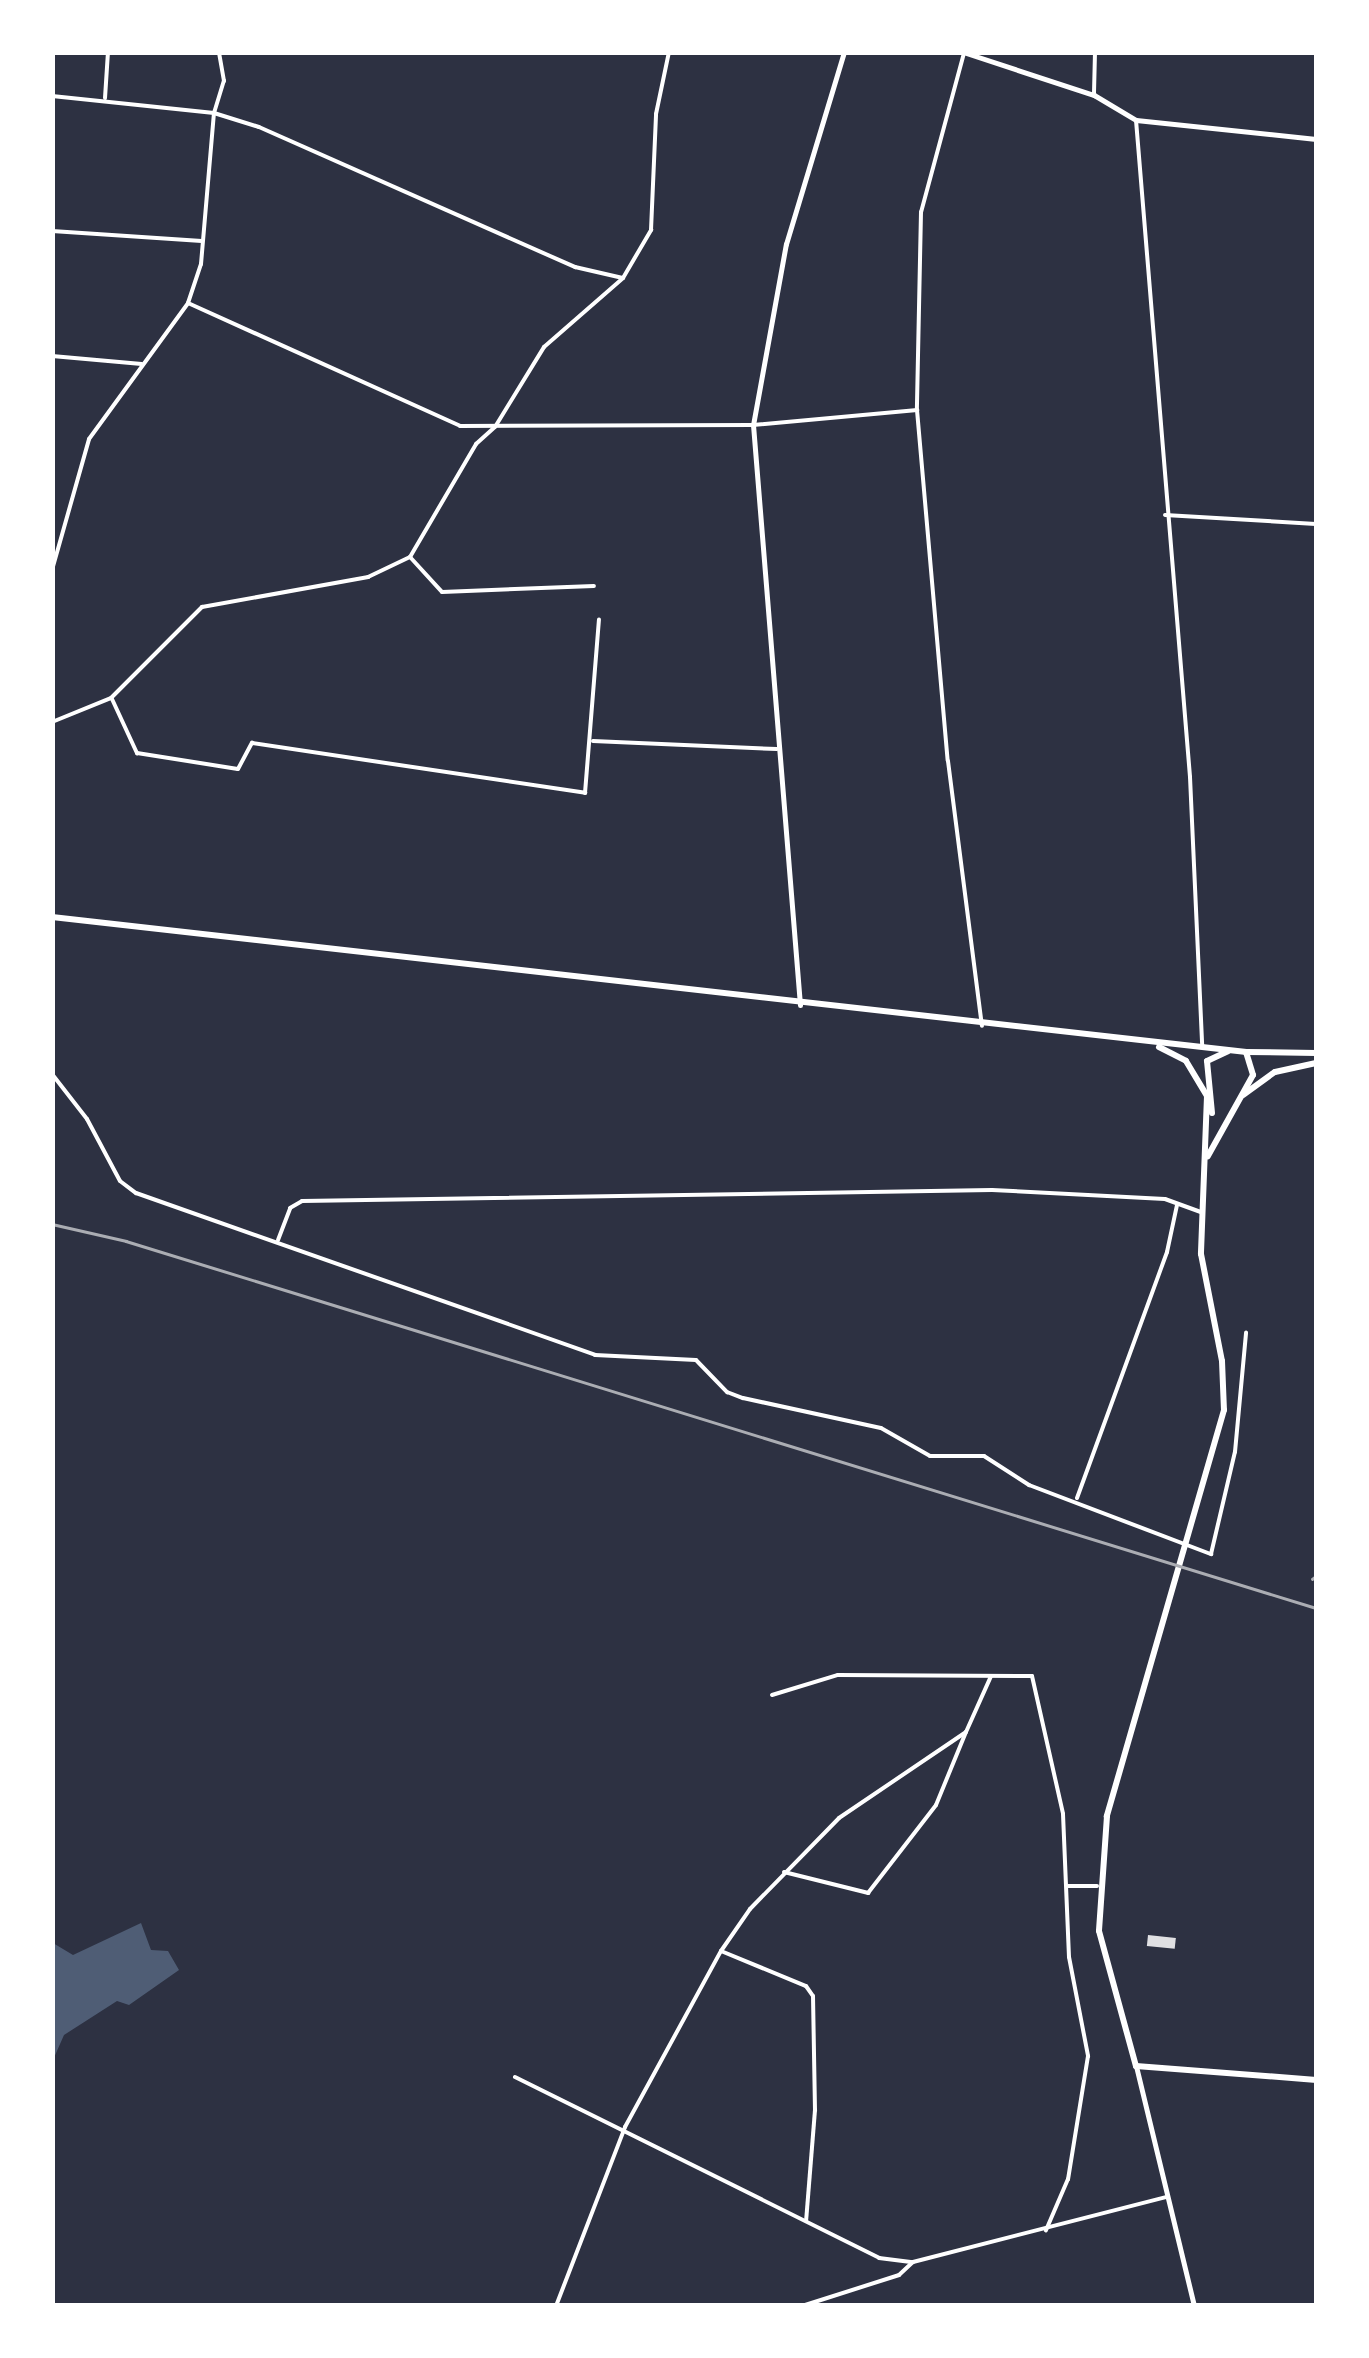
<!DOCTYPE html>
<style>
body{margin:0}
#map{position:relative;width:1369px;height:2358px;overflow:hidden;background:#2d3142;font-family:Overpass,sans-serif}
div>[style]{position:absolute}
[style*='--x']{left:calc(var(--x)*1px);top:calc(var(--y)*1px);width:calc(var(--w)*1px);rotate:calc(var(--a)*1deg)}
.water>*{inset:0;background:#4f5d75}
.building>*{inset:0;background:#e0e0e3;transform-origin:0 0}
.minor>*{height:4px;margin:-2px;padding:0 2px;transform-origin:2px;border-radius:2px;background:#fff}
.tertiary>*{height:5px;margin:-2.5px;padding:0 2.5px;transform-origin:2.5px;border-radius:2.5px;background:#fff}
.secondary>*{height:6px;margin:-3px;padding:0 3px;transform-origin:3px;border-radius:3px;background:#fff}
.primary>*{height:6px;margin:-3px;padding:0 3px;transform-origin:3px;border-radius:3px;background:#fff}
.rail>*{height:2.5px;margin:-1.25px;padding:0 1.25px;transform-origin:1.25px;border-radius:1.25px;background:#abadb3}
span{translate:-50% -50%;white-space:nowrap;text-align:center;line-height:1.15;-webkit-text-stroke:8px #fff;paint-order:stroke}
.frame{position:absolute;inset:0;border:55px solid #fff;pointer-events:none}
</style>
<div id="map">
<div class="water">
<i style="clip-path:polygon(141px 1923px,151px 1950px,168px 1951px,179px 1970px,129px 2005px,117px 2001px,64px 2035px,53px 2060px,53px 1943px,73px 1955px)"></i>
</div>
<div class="building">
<i style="left:1148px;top:1935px;width:28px;height:11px;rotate:6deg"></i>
</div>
<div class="minor">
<i style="--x:964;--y:53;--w:165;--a:105.1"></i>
<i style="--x:921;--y:212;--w:198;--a:91.2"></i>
<i style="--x:917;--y:410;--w:352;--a:85"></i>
<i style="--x:948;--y:761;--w:267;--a:82.7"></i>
<i style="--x:1094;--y:93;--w:41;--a:-88.6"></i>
<i style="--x:52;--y:96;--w:163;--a:6"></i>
<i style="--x:214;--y:113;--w:47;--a:17.3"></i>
<i style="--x:259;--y:127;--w:346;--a:23.9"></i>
<i style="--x:575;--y:267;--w:49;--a:12.9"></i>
<i style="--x:105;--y:98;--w:46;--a:-86.3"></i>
<i style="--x:1136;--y:120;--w:659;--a:85.3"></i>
<i style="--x:1190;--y:777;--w:269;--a:87.4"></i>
<i style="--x:52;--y:231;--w:150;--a:3.8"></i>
<i style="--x:188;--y:303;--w:299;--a:24.3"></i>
<i style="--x:460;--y:426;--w:293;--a:-0.2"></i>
<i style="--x:753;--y:425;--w:165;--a:-5.2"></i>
<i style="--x:52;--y:356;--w:90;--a:5.1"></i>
<i style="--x:1165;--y:515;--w:151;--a:3.4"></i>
<i style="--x:410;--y:557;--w:47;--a:47.6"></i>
<i style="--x:442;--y:592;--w:152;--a:-2.3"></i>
<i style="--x:52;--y:570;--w:136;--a:-74.2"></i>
<i style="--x:89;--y:439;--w:168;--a:-53.9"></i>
<i style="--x:188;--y:303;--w:41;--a:-71.6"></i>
<i style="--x:201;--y:264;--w:152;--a:-85.1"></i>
<i style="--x:214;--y:113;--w:34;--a:-73"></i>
<i style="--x:224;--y:81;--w:29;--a:-100"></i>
<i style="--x:112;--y:699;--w:60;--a:65.2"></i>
<i style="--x:137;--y:753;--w:102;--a:9"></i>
<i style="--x:238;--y:769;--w:30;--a:-62"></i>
<i style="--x:252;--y:743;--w:337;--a:8.5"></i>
<i style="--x:585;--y:793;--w:174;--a:-85.4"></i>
<i style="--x:52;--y:722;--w:64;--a:-22.1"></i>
<i style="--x:111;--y:698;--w:129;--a:-45"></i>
<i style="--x:202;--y:607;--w:169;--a:-10.2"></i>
<i style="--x:368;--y:577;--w:47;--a:-25.5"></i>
<i style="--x:410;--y:557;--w:131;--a:-59.7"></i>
<i style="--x:476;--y:444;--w:25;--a:-42"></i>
<i style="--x:495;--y:427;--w:94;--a:-58.5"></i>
<i style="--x:544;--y:347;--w:105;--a:-41.1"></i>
<i style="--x:623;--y:278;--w:56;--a:-59.7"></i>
<i style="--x:651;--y:230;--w:116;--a:-87.5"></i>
<i style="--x:656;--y:114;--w:63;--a:-78.2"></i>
<i style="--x:593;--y:741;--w:184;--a:2.5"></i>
<i style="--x:52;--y:1074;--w:57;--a:52.1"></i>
<i style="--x:87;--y:1119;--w:70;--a:62"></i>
<i style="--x:120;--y:1181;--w:20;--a:37"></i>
<i style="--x:136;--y:1193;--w:487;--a:19.4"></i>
<i style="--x:595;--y:1355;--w:101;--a:2.8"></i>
<i style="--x:696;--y:1360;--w:45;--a:45.9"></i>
<i style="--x:727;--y:1392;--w:17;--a:21"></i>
<i style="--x:743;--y:1398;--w:141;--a:12.3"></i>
<i style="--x:881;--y:1428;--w:56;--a:29.7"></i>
<i style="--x:930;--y:1456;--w:54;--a:0"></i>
<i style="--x:984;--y:1456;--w:54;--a:32.8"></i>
<i style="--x:1029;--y:1485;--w:195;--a:20.8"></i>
<i style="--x:1211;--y:1554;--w:105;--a:-76.8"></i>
<i style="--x:1235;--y:1452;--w:120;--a:-84.7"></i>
<i style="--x:278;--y:1240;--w:34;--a:-69"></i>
<i style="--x:290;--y:1208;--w:14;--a:-30"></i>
<i style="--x:302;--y:1201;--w:690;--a:-0.91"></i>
<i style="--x:992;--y:1190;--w:173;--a:3"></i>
<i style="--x:1165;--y:1199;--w:38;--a:20"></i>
<i style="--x:1077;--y:1498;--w:262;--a:-69.9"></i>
<i style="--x:1167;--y:1252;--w:48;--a:-78"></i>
<i style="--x:772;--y:1695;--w:69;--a:-16.9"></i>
<i style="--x:838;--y:1675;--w:194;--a:0.3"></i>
<i style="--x:1032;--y:1676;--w:141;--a:77.3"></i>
<i style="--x:1063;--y:1814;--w:143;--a:87.6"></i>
<i style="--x:1069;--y:1957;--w:101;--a:79.1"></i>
<i style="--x:1088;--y:2056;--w:125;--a:99.2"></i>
<i style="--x:1068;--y:2179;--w:56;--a:113.3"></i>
<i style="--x:784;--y:1872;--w:87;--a:14"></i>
<i style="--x:868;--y:1893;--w:111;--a:-52.3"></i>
<i style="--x:936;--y:1805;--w:79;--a:-67.7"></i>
<i style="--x:1068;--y:1886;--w:29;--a:0"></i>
<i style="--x:721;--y:1951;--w:92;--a:22.4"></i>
<i style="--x:806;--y:1986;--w:12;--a:55"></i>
<i style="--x:813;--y:1996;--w:114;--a:89"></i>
<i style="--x:815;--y:2110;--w:111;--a:94.6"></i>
<i style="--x:515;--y:2077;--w:407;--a:26.4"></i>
<i style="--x:879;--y:2258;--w:34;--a:7"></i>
<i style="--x:913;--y:2262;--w:261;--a:-14.4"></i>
<i style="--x:556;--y:2306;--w:192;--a:-68.9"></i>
<i style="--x:625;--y:2127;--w:200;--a:-61.4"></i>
<i style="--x:721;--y:1951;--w:51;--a:-55.4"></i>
<i style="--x:750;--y:1909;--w:127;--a:-45.6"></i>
<i style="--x:839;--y:1818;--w:153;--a:-34.1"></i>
<i style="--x:966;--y:1732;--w:61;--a:-65.9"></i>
<i style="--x:802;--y:2306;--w:102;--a:-17.7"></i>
<i style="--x:899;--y:2275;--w:19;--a:-43"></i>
</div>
<div class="tertiary">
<i style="--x:963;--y:52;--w:138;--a:18.2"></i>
<i style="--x:1094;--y:95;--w:49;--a:30.8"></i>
<i style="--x:1136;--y:120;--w:181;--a:6"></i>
<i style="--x:800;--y:1005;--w:582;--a:-94.63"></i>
<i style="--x:753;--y:425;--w:184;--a:-79.7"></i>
<i style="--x:786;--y:244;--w:201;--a:-73.2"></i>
<i style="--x:1136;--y:2066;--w:247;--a:76.4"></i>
</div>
<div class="secondary">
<i style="--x:1246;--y:1052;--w:70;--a:0.8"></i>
<i style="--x:1243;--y:1095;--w:39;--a:-36"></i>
<i style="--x:1275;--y:1072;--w:42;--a:-12.4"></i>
</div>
<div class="primary">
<i style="--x:52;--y:917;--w:1202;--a:6.45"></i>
<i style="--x:1246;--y:1052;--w:24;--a:73"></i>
<i style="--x:1253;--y:1075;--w:93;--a:119.1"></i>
<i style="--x:1159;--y:1047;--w:30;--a:27"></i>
<i style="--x:1186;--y:1061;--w:41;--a:59"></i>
<i style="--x:1207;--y:1096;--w:158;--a:92.2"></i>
<i style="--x:1201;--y:1254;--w:109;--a:78.9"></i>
<i style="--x:1222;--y:1361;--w:49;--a:87.7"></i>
<i style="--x:1224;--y:1410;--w:423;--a:106.1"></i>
<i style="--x:1107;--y:1816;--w:115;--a:94"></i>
<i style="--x:1099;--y:1931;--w:140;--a:74.7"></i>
<i style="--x:1136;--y:2066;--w:181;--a:4.4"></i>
<i style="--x:1212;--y:1113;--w:52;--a:-95.5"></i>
<i style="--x:1207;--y:1061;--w:23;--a:-25"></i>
</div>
<div class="rail">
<i style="--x:52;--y:1224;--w:76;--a:12.9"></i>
<i style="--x:126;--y:1241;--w:1245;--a:17.14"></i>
<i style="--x:1312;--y:1579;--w:5;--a:-37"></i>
</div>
<div class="frame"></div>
</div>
